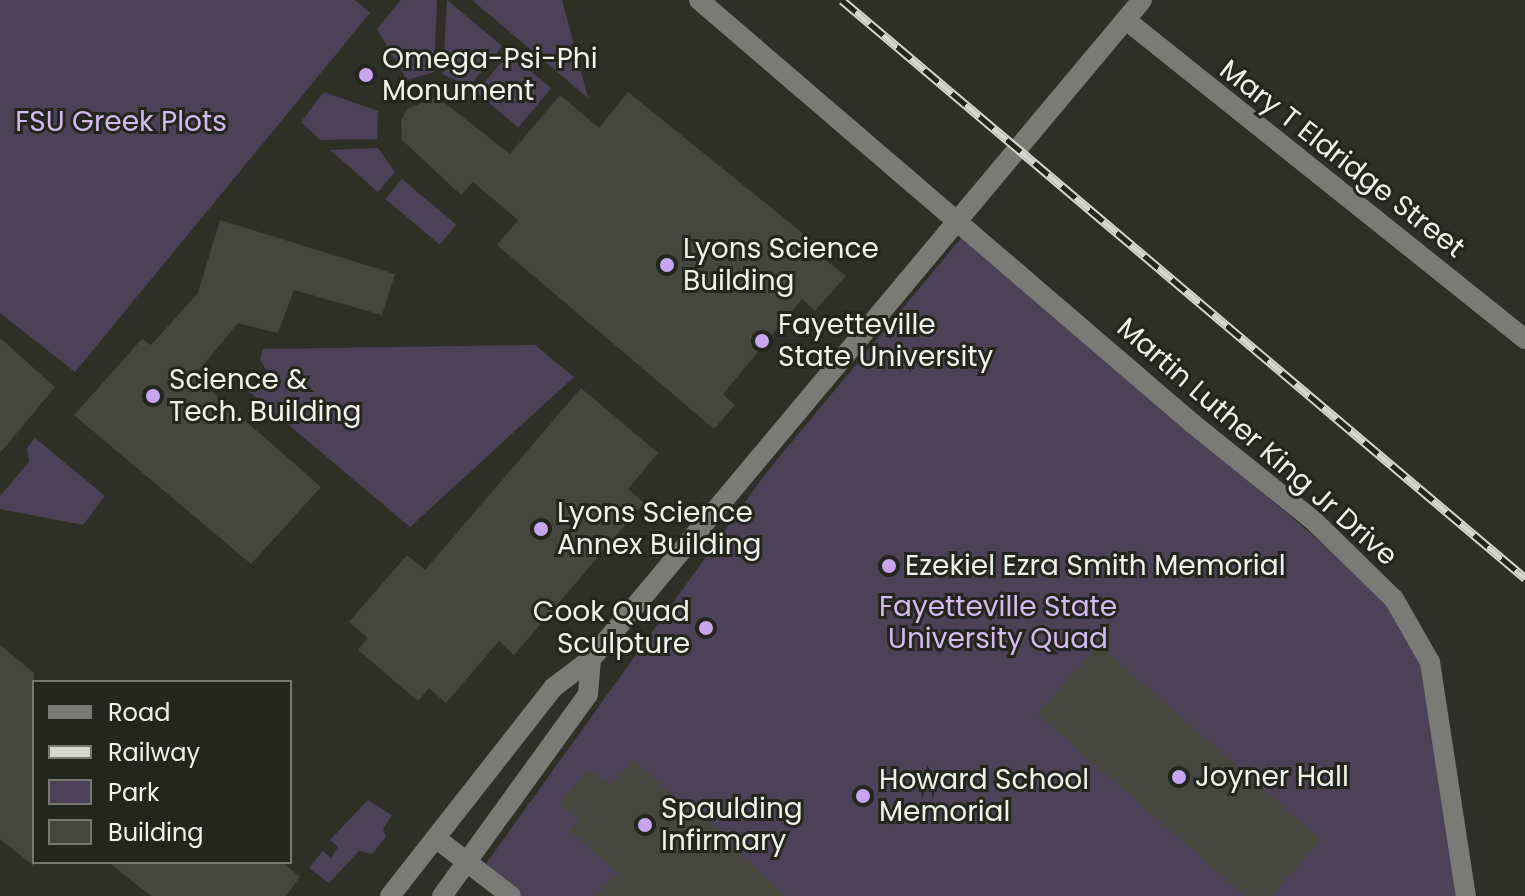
<!DOCTYPE html>
<style>
body{margin:0}
#map{position:relative;width:1525px;height:896px;overflow:hidden;background:#2e3028;font-family:Poppins,sans-serif}
div>[style]{position:absolute}
[style*='--x']{left:calc(var(--x)*1px);top:calc(var(--y)*1px);width:calc(var(--w)*1px);rotate:calc(var(--a)*1deg)}
.green>*{inset:0;background:#4c4257;transform-origin:0 0}
.building>*{inset:0;background:#45473f}
.minor>*{height:20px;margin:-10px;padding:0 10px;transform-origin:10px;border-radius:10px;background:#7a7b77}
.rail>*{height:9px;margin-top:-4.5px;transform-origin:0;background:repeating-linear-gradient(90deg,#24261e 0 18px,#d3d5cf 0 36px);box-sizing:border-box;border-block:2px solid #d3d5cf}
.dots>*{width:22px;height:22px;translate:-50% -50%;box-sizing:border-box;border:4px solid #24261e;border-radius:50%}
span{translate:-50% -50%;white-space:nowrap;text-align:center;line-height:1.15;-webkit-text-stroke:6px #24261e;paint-order:stroke}
.poi-label{font-size:28px;color:#f0f2ed}
.left{translate:0 -50%;text-align:left}
.right{translate:-100% -50%;text-align:right}
.park-label{font-size:28px;color:#d3baf1}
.street-label{font-size:28px;color:#f0f2ed}
.legend{position:absolute;left:32px;top:680px;width:260px;height:184px;box-sizing:border-box;background:#24261e;border:2px solid #767871;margin:0;padding:10px 14px;list-style:none;font-size:24px;color:#f0f2ed}
.legend li{display:flex;align-items:center;gap:16px;height:40px}
.legend b{width:40px;border:2px solid #767871}
</style>
<div id="map">
<div class="green">
<i style="clip-path:polygon(0 0,355px 0,370px 13px,75px 372px,0 313px)"></i>
<i style="clip-path:polygon(401px 0,437px 0,434px 72px,407px 80px,377px 29px)"></i>
<i style="clip-path:polygon(447px 0,502px 46px,469px 87px,443px 74px)"></i>
<i style="clip-path:polygon(472px 0,562px 0,588px 98px)"></i>
<i style="left:509px;top:53px;width:55px;height:51px;rotate:40deg"></i>
<i style="clip-path:polygon(324px 92px,378px 111px,377px 139px,320px 140px,301px 122px)"></i>
<i style="clip-path:polygon(378px 148px,395px 172px,378px 192px,330px 150px)"></i>
<i style="left:402px;top:179px;width:71px;height:26px;rotate:40deg"></i>
<i style="clip-path:polygon(962px 237px,1389px 600px,1425px 672px,1462px 896px,515px 896px,483px 868px,766px 473px)"></i>
<i style="clip-path:polygon(535px 345px,574px 377px,410px 527px,246px 389px,262px 389px,272px 379px,260px 360px,263px 349px)"></i>
<i style="clip-path:polygon(35px 438px,105px 496px,83px 525px,0 509px,0 496px,29px 462px,27px 448px)"></i>
<i style="clip-path:polygon(368px 800px,392px 815px,383px 829px,386px 837px,372px 854px,359px 851px,329px 883px,309px 868px,323px 851px,331px 858px,338px 847px,330px 840px)"></i>
</div>
<div class="building">
<i style="clip-path:polygon(628px 92px,826px 252px,822px 257px,846px 276px,815px 311px,802px 299px,723px 394px,735px 405px,714px 429px,497px 245px,518px 220px,473px 182px,461px 195px,402px 140px,401px 121px,407px 109px,437px 97px,510px 154px,560px 95px,599px 128px)"></i>
<i style="clip-path:polygon(220px 220px,395px 274px,382px 315px,294px 290px,278px 333px,238px 323px,194px 376px,321px 487px,251px 564px,74px 415px,142px 339px,151px 345px,198px 293px)"></i>
<i style="clip-path:polygon(0 338px,55px 387px,0 453px)"></i>
<i style="clip-path:polygon(581px 388px,658px 453px,628px 489px,644px 503px,514px 655px,499px 641px,446px 703px,429px 688px,418px 701px,358px 650px,368px 638px,349px 622px,407px 555px,425px 570px)"></i>
<i style="clip-path:polygon(0 645px,34px 673px,34px 866px,0 839px)"></i>
<i style="clip-path:polygon(1099px 645px,1321px 840px,1271px 896px,1245px 896px,1037px 714px)"></i>
<i style="clip-path:polygon(634px 760px,692px 813px,696px 810px,720px 829px,716px 833px,786px 896px,595px 896px,617px 873px,570px 831px,579px 820px,559px 803px,589px 769px,610px 785px)"></i>
<i style="clip-path:polygon(108px 862px,282px 862px,300px 877px,286px 896px,151px 896px)"></i>
</div>
<div class="minor">
<i style="--x:699;--y:0;--w:650;--a:40.63"></i>
<i style="--x:1192;--y:423;--w:158;--a:38.8"></i>
<i style="--x:1315;--y:522;--w:110;--a:44.3"></i>
<i style="--x:1394;--y:599;--w:73;--a:60.3"></i>
<i style="--x:1430;--y:662;--w:237;--a:81.3"></i>
<i style="--x:1126;--y:20;--w:511;--a:38.64"></i>
<i style="--x:437;--y:839;--w:93;--a:37.6"></i>
<i style="--x:390;--y:896;--w:266;--a:-51.9"></i>
<i style="--x:554;--y:687;--w:46;--a:-37.1"></i>
<i style="--x:591;--y:659;--w:859;--a:-50.1"></i>
<i style="--x:442;--y:896;--w:249;--a:-54.1"></i>
<i style="--x:588;--y:694;--w:35;--a:-85"></i>
</div>
<div class="rail">
<i style="--x:842;--y:0;--w:895;--a:40.24"></i>
</div>
<div class="dots">
<i style="left:366px;top:75px;background:#c8a6ef"></i>
<i style="left:667px;top:265px;background:#c8a6ef"></i>
<i style="left:762px;top:341px;background:#c8a6ef"></i>
<i style="left:153px;top:396px;background:#c8a6ef"></i>
<i style="left:541px;top:529px;background:#c8a6ef"></i>
<i style="left:889px;top:566px;background:#c8a6ef"></i>
<i style="left:706px;top:628px;background:#c8a6ef"></i>
<i style="left:1179px;top:777px;background:#c8a6ef"></i>
<i style="left:863px;top:796px;background:#c8a6ef"></i>
<i style="left:645px;top:825px;background:#c8a6ef"></i>
</div>
<div class="poi-label">
<span class="left" style="left:382px;top:75px">Omega-Psi-Phi<br>Monument</span>
<span class="left" style="left:683px;top:265px">Lyons Science<br>Building</span>
<span class="left" style="left:778px;top:341px">Fayetteville<br>State University</span>
<span class="left" style="left:169px;top:396px">Science &amp;<br>Tech. Building</span>
<span class="left" style="left:557px;top:529px">Lyons Science<br>Annex Building</span>
<span class="left" style="left:905px;top:566px">Ezekiel Ezra Smith Memorial</span>
<span class="right" style="left:690px;top:628px">Cook Quad<br>Sculpture</span>
<span class="left" style="left:1195px;top:777px">Joyner Hall</span>
<span class="left" style="left:879px;top:796px">Howard School<br>Memorial</span>
<span class="left" style="left:661px;top:825px">Spaulding<br>Infirmary</span>
</div>
<div class="park-label">
<span style="left:121px;top:122px">FSU Greek Plots</span>
<span style="left:998px;top:623px">Fayetteville State<br>University Quad</span>
</div>
<div class="street-label">
<span style="left:1342px;top:159px;rotate:38deg">Mary T Eldridge Street</span>
<span style="left:1257px;top:442px;rotate:41deg">Martin Luther King Jr Drive</span>
</div>
<ul class="legend">
<li><b style="height:10px;background:#7a7b77"></b>Road</li>
<li><b style="height:10px;background:#d3d5cf"></b>Railway</li>
<li><b style="height:22px;background:#4c4257"></b>Park</li>
<li><b style="height:22px;background:#45473f"></b>Building</li>
</ul>
</div>
